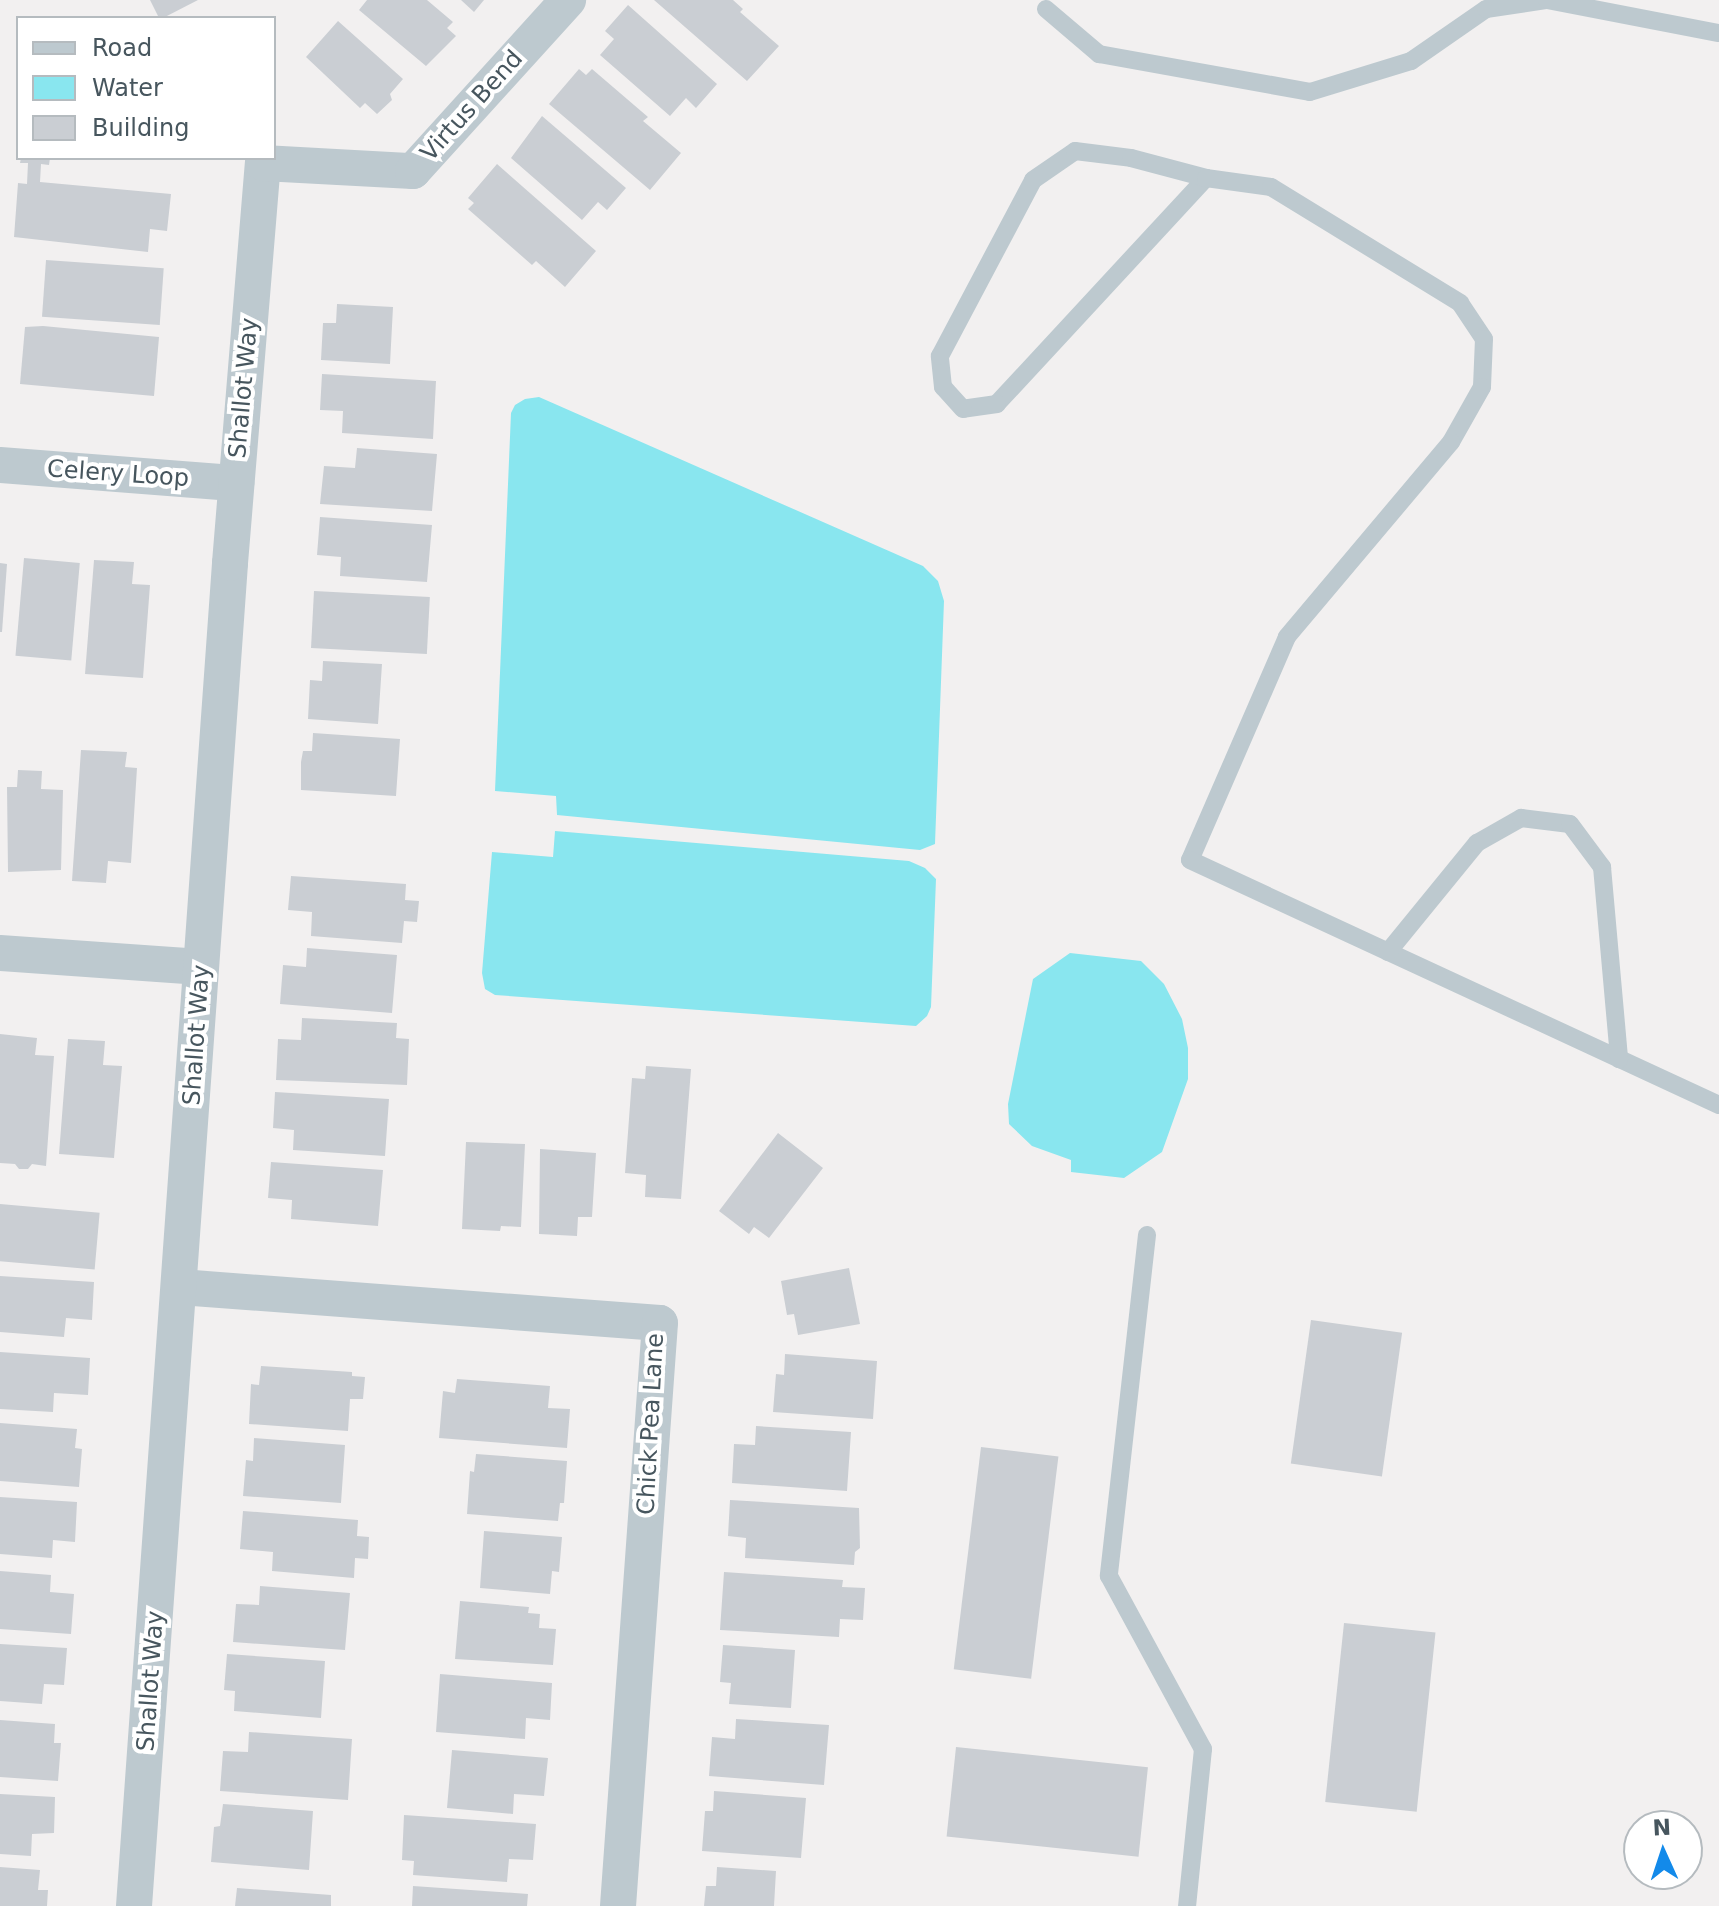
<!DOCTYPE html>
<style>
body{margin:0}
#map{position:relative;width:1719px;height:1906px;overflow:hidden;background:#f2f0f0;font-family:"DejaVu Sans",sans-serif}
div>[style]{position:absolute}
[style*='--x']{left:calc(var(--x)*1px);top:calc(var(--y)*1px);width:calc(var(--w)*1px);rotate:calc(var(--a)*1deg)}
.water>*{inset:0;background:#89e6ef}
.building>*{inset:0;background:#caced3;transform-origin:0 0}
.service>*{height:18px;margin:-9px;padding:0 9px;transform-origin:9px;border-radius:9px;background:#bdc9cf}
.minor>*{height:36px;margin:-18px;padding:0 18px;transform-origin:18px;border-radius:18px;background:#bdc9cf}
span{translate:-50% -50%;white-space:nowrap;text-align:center;line-height:1.15;-webkit-text-stroke:8px #fff;paint-order:stroke}
.street-label{font-size:24px;color:#47565e}
.legend{position:absolute;left:16px;top:16px;width:260px;height:144px;box-sizing:border-box;background:#fff;border:2px solid #b5bbbf;margin:0;padding:10px 14px;list-style:none;font-size:24px;color:#47565e}
.legend li{display:flex;align-items:center;gap:16px;height:40px}
.legend b{width:40px;border:2px solid #b5bbbf}
.north{position:absolute;left:1623px;top:1810px;width:80px;height:80px;box-sizing:border-box;background:#fff;border:2px solid #b5bbbf;border-radius:50%;rotate:357deg;font-size:22px;font-weight:700;line-height:32px;text-align:center;color:#47565e}
.north::after{content:'';display:block;margin:auto;width:28px;height:36px;background:#138aea;clip-path:polygon(50% 0,100% 100%,50% 72%,0 100%)}
</style>
<div id="map">
<div class="water">
<i style="clip-path:polygon(539px 397px,923px 566px,938px 581px,944px 601px,935px 844px,920px 850px,557px 815px,556px 796px,495px 791px,511px 413px,515px 405px,525px 399px)"></i>
<i style="clip-path:polygon(555px 831px,909px 861px,925px 868px,936px 879px,931px 1007px,927px 1016px,916px 1026px,495px 995px,485px 989px,482px 973px,492px 852px,553px 857px)"></i>
<i style="clip-path:polygon(1070px 953px,1141px 961px,1164px 984px,1182px 1019px,1188px 1048px,1188px 1079px,1162px 1152px,1124px 1178px,1071px 1172px,1071px 1160px,1032px 1146px,1009px 1124px,1008px 1104px,1033px 979px)"></i>
</div>
<div class="building">
<i style="clip-path:polygon(150px 0,198px 0,163px 18px,159px 18px)"></i>
<i style="clip-path:polygon(367px 0,427px 0,453px 22px,447px 28px,456px 36px,426px 66px,359px 10px)"></i>
<i style="clip-path:polygon(461px 0,484px 0,474px 12px)"></i>
<i style="clip-path:polygon(654px 0,733px 0,743px 9px,740px 12px,779px 46px,747px 81px)"></i>
<i style="clip-path:polygon(628px 5px,717px 84px,696px 108px,686px 98px,670px 116px,600px 55px,614px 39px,605px 31px)"></i>
<i style="clip-path:polygon(338px 21px,403px 79px,390px 94px,392px 100px,377px 114px,365px 103px,360px 108px,306px 57px)"></i>
<i style="clip-path:polygon(579px 69px,586px 75px,592px 69px,648px 117px,643px 121px,681px 153px,650px 190px,549px 104px)"></i>
<i style="clip-path:polygon(542px 116px,626px 188px,607px 210px,598px 202px,582px 220px,511px 158px)"></i>
<i style="clip-path:polygon(21px 158px,50px 158px,49px 165px,41px 164px,40px 182px,171px 194px,167px 231px,150px 229px,148px 252px,14px 237px,18px 183px,27px 184px,28px 163px,20px 163px)"></i>
<i style="clip-path:polygon(497px 164px,596px 251px,565px 287px,536px 261px,532px 265px,468px 209px,474px 203px,468px 198px)"></i>
<i style="left:46px;top:260px;width:118px;height:57px;rotate:4deg"></i>
<i style="clip-path:polygon(337px 304px,393px 307px,390px 364px,321px 360px,323px 323px,336px 323px)"></i>
<i style="clip-path:polygon(43px 326px,159px 337px,154px 396px,20px 384px,25px 327px)"></i>
<i style="clip-path:polygon(322px 374px,436px 381px,433px 439px,342px 433px,343px 411px,320px 410px)"></i>
<i style="clip-path:polygon(357px 448px,437px 454px,432px 511px,320px 504px,324px 466px,355px 468px)"></i>
<i style="clip-path:polygon(320px 517px,432px 525px,427px 582px,340px 576px,341px 557px,317px 555px)"></i>
<i style="left:24px;top:558px;width:56px;height:98px;rotate:5deg"></i>
<i style="clip-path:polygon(94px 560px,134px 562px,132px 584px,150px 585px,143px 678px,85px 674px)"></i>
<i style="clip-path:polygon(0 563px,7px 564px,2px 632px,0 632px)"></i>
<i style="left:314px;top:591px;width:116px;height:57px;rotate:3deg"></i>
<i style="clip-path:polygon(323px 661px,382px 664px,378px 724px,308px 719px,310px 680px,322px 681px)"></i>
<i style="clip-path:polygon(313px 733px,400px 739px,396px 796px,301px 790px,301px 762px,303px 751px,312px 751px)"></i>
<i style="clip-path:polygon(81px 750px,127px 752px,125px 767px,137px 768px,131px 863px,108px 861px,106px 883px,72px 881px)"></i>
<i style="clip-path:polygon(18px 770px,42px 771px,41px 789px,63px 790px,61px 870px,8px 872px,7px 787px,17px 787px)"></i>
<i style="clip-path:polygon(291px 876px,406px 884px,405px 900px,419px 901px,417px 922px,404px 921px,402px 943px,311px 936px,312px 912px,288px 910px)"></i>
<i style="clip-path:polygon(307px 948px,397px 955px,392px 1013px,280px 1004px,283px 965px,306px 967px)"></i>
<i style="clip-path:polygon(302px 1018px,397px 1023px,396px 1038px,409px 1039px,407px 1085px,276px 1080px,278px 1039px,301px 1040px)"></i>
<i style="clip-path:polygon(0 1034px,37px 1038px,35px 1055px,54px 1056px,46px 1166px,32px 1164px,28px 1169px,19px 1169px,15px 1164px,0 1163px)"></i>
<i style="clip-path:polygon(68px 1039px,105px 1041px,103px 1065px,122px 1066px,114px 1158px,59px 1154px)"></i>
<i style="clip-path:polygon(646px 1066px,691px 1069px,681px 1199px,645px 1197px,646px 1175px,625px 1173px,632px 1078px,645px 1079px)"></i>
<i style="clip-path:polygon(275px 1092px,389px 1099px,385px 1156px,293px 1150px,294px 1130px,273px 1128px)"></i>
<i style="clip-path:polygon(778px 1133px,823px 1168px,769px 1238px,754px 1227px,749px 1234px,719px 1211px)"></i>
<i style="clip-path:polygon(466px 1142px,525px 1144px,521px 1227px,501px 1226px,500px 1231px,462px 1229px)"></i>
<i style="clip-path:polygon(540px 1149px,596px 1153px,592px 1217px,578px 1217px,577px 1236px,539px 1234px)"></i>
<i style="clip-path:polygon(271px 1162px,383px 1170px,378px 1226px,291px 1219px,292px 1200px,268px 1198px)"></i>
<i style="left:0;top:1204px;width:100px;height:57px;rotate:5deg"></i>
<i style="clip-path:polygon(849px 1268px,860px 1324px,798px 1335px,794px 1314px,787px 1315px,781px 1281px)"></i>
<i style="clip-path:polygon(0 1276px,94px 1282px,92px 1320px,66px 1318px,64px 1337px,0 1332px)"></i>
<i style="left:1311px;top:1320px;width:92px;height:145px;rotate:8deg"></i>
<i style="clip-path:polygon(0 1352px,90px 1358px,88px 1395px,54px 1393px,53px 1412px,0 1409px)"></i>
<i style="clip-path:polygon(785px 1354px,877px 1361px,873px 1419px,773px 1412px,776px 1374px,784px 1375px)"></i>
<i style="clip-path:polygon(261px 1366px,352px 1372px,352px 1376px,365px 1377px,363px 1399px,350px 1399px,348px 1431px,249px 1424px,251px 1384px,259px 1385px)"></i>
<i style="clip-path:polygon(457px 1379px,550px 1386px,548px 1408px,570px 1409px,567px 1448px,439px 1438px,443px 1391px,455px 1393px)"></i>
<i style="clip-path:polygon(0 1423px,77px 1429px,75px 1448px,82px 1449px,79px 1487px,0 1481px)"></i>
<i style="clip-path:polygon(756px 1426px,851px 1432px,847px 1491px,732px 1483px,734px 1444px,755px 1445px)"></i>
<i style="clip-path:polygon(254px 1438px,345px 1445px,341px 1503px,243px 1496px,246px 1460px,253px 1461px)"></i>
<i style="left:981px;top:1447px;width:78px;height:224px;rotate:7deg"></i>
<i style="clip-path:polygon(476px 1454px,567px 1461px,564px 1503px,560px 1503px,558px 1521px,467px 1514px,470px 1471px,474px 1472px)"></i>
<i style="clip-path:polygon(0 1497px,77px 1502px,75px 1542px,53px 1540px,52px 1558px,0 1554px)"></i>
<i style="clip-path:polygon(730px 1500px,859px 1508px,860px 1548px,855px 1552px,854px 1565px,745px 1558px,746px 1538px,728px 1536px)"></i>
<i style="clip-path:polygon(243px 1511px,358px 1520px,357px 1536px,369px 1537px,368px 1559px,355px 1558px,354px 1578px,272px 1571px,273px 1552px,240px 1549px)"></i>
<i style="clip-path:polygon(484px 1531px,562px 1537px,559px 1572px,552px 1571px,550px 1594px,480px 1588px)"></i>
<i style="clip-path:polygon(0 1571px,51px 1575px,50px 1592px,74px 1594px,71px 1634px,0 1629px)"></i>
<i style="clip-path:polygon(724px 1572px,843px 1580px,842px 1587px,865px 1588px,863px 1620px,840px 1619px,839px 1637px,720px 1630px)"></i>
<i style="clip-path:polygon(260px 1586px,350px 1593px,345px 1650px,233px 1642px,236px 1604px,259px 1605px)"></i>
<i style="clip-path:polygon(460px 1601px,529px 1607px,528px 1613px,540px 1614px,539px 1628px,556px 1629px,553px 1665px,455px 1659px)"></i>
<i style="left:1344px;top:1623px;width:92px;height:180px;rotate:6deg"></i>
<i style="clip-path:polygon(0 1644px,67px 1648px,64px 1685px,44px 1684px,42px 1704px,0 1701px)"></i>
<i style="clip-path:polygon(723px 1645px,795px 1650px,791px 1708px,729px 1704px,731px 1683px,720px 1682px)"></i>
<i style="clip-path:polygon(227px 1654px,325px 1661px,321px 1718px,234px 1711px,235px 1691px,224px 1690px)"></i>
<i style="clip-path:polygon(440px 1674px,552px 1683px,550px 1720px,526px 1718px,525px 1739px,436px 1732px)"></i>
<i style="clip-path:polygon(736px 1719px,829px 1725px,824px 1785px,709px 1776px,712px 1737px,735px 1739px)"></i>
<i style="clip-path:polygon(0 1720px,55px 1724px,54px 1743px,61px 1743px,58px 1781px,0 1777px)"></i>
<i style="clip-path:polygon(249px 1732px,352px 1739px,348px 1800px,220px 1791px,223px 1751px,248px 1752px)"></i>
<i style="left:956px;top:1747px;width:193px;height:90px;rotate:6deg"></i>
<i style="clip-path:polygon(452px 1750px,548px 1758px,544px 1796px,514px 1794px,513px 1814px,447px 1808px)"></i>
<i style="clip-path:polygon(714px 1791px,806px 1798px,801px 1858px,702px 1851px,705px 1811px,713px 1811px)"></i>
<i style="clip-path:polygon(0 1794px,55px 1797px,54px 1833px,32px 1834px,31px 1856px,0 1854px)"></i>
<i style="clip-path:polygon(223px 1804px,313px 1811px,309px 1870px,211px 1862px,214px 1827px,220px 1826px)"></i>
<i style="clip-path:polygon(404px 1815px,536px 1824px,533px 1860px,509px 1859px,507px 1882px,413px 1875px,414px 1861px,402px 1860px)"></i>
<i style="clip-path:polygon(0 1867px,40px 1870px,38px 1890px,48px 1890px,47px 1906px,0 1906px)"></i>
<i style="clip-path:polygon(717px 1867px,776px 1871px,774px 1906px,704px 1906px,706px 1886px,716px 1886px)"></i>
<i style="clip-path:polygon(413px 1886px,528px 1894px,527px 1906px,412px 1906px)"></i>
<i style="clip-path:polygon(237px 1888px,331px 1895px,331px 1906px,235px 1906px)"></i>
</div>
<div class="service">
<i style="--x:1046;--y:9;--w:70;--a:40.3"></i>
<i style="--x:1099;--y:54;--w:214;--a:10.2"></i>
<i style="--x:1310;--y:92;--w:106;--a:-17.1"></i>
<i style="--x:1411;--y:61;--w:91;--a:-34.7"></i>
<i style="--x:1486;--y:9;--w:62;--a:-8.4"></i>
<i style="--x:1547;--y:0;--w:175;--a:10.9"></i>
<i style="--x:1206;--y:178;--w:308;--a:132.8"></i>
<i style="--x:997;--y:404;--w:34;--a:172"></i>
<i style="--x:963;--y:409;--w:30;--a:-132"></i>
<i style="--x:943;--y:387;--w:31;--a:-96"></i>
<i style="--x:940;--y:356;--w:199;--a:-62.1"></i>
<i style="--x:1033;--y:180;--w:51;--a:-34.6"></i>
<i style="--x:1075;--y:151;--w:56;--a:7.1"></i>
<i style="--x:1131;--y:158;--w:78;--a:14.9"></i>
<i style="--x:1206;--y:178;--w:66;--a:7.9"></i>
<i style="--x:1271;--y:187;--w:222;--a:31.5"></i>
<i style="--x:1460;--y:303;--w:43;--a:56.3"></i>
<i style="--x:1484;--y:339;--w:48;--a:92.4"></i>
<i style="--x:1482;--y:387;--w:63;--a:119.4"></i>
<i style="--x:1451;--y:442;--w:255;--a:130.1"></i>
<i style="--x:1287;--y:637;--w:243;--a:113.5"></i>
<i style="--x:1190;--y:860;--w:583;--a:24.85"></i>
<i style="--x:1388;--y:952;--w:141;--a:-50.8"></i>
<i style="--x:1477;--y:843;--w:51;--a:-29.6"></i>
<i style="--x:1521;--y:818;--w:49;--a:7"></i>
<i style="--x:1570;--y:824;--w:54;--a:53.3"></i>
<i style="--x:1602;--y:867;--w:193;--a:84.9"></i>
<i style="--x:1147;--y:1235;--w:343;--a:96.4"></i>
<i style="--x:1109;--y:1576;--w:197;--a:61.5"></i>
<i style="--x:1203;--y:1749;--w:158;--a:95.8"></i>
</div>
<div class="minor">
<i style="--x:0;--y:465;--w:237;--a:4.4"></i>
<i style="--x:0;--y:953;--w:201;--a:4"></i>
<i style="--x:180;--y:1287;--w:481;--a:4.3"></i>
<i style="--x:660;--y:1323;--w:585;--a:94.12"></i>
<i style="--x:134;--y:1906;--w:1346;--a:-85.91"></i>
<i style="--x:230;--y:563;--w:401;--a:-85.3"></i>
<i style="--x:263;--y:163;--w:150;--a:3.1"></i>
<i style="--x:413;--y:171;--w:231;--a:-47.8"></i>
</div>
<div class="street-label">
<span style="left:472px;top:106px;rotate:-48deg">Virtus Bend</span>
<span style="left:244px;top:388px;rotate:-85deg">Shallot Way</span>
<span style="left:118px;top:474px;rotate:4deg">Celery Loop</span>
<span style="left:197px;top:1035px;rotate:-86deg">Shallot Way</span>
<span style="left:651px;top:1424px;rotate:-87deg">Chick Pea Lane</span>
<span style="left:151px;top:1681px;rotate:-86deg">Shallot Way</span>
</div>
<ul class="legend">
<li><b style="height:10px;background:#bdc9cf"></b>Road</li>
<li><b style="height:22px;background:#89e6ef"></b>Water</li>
<li><b style="height:22px;background:#caced3"></b>Building</li>
</ul>
<div class="north">N</div>
</div>
